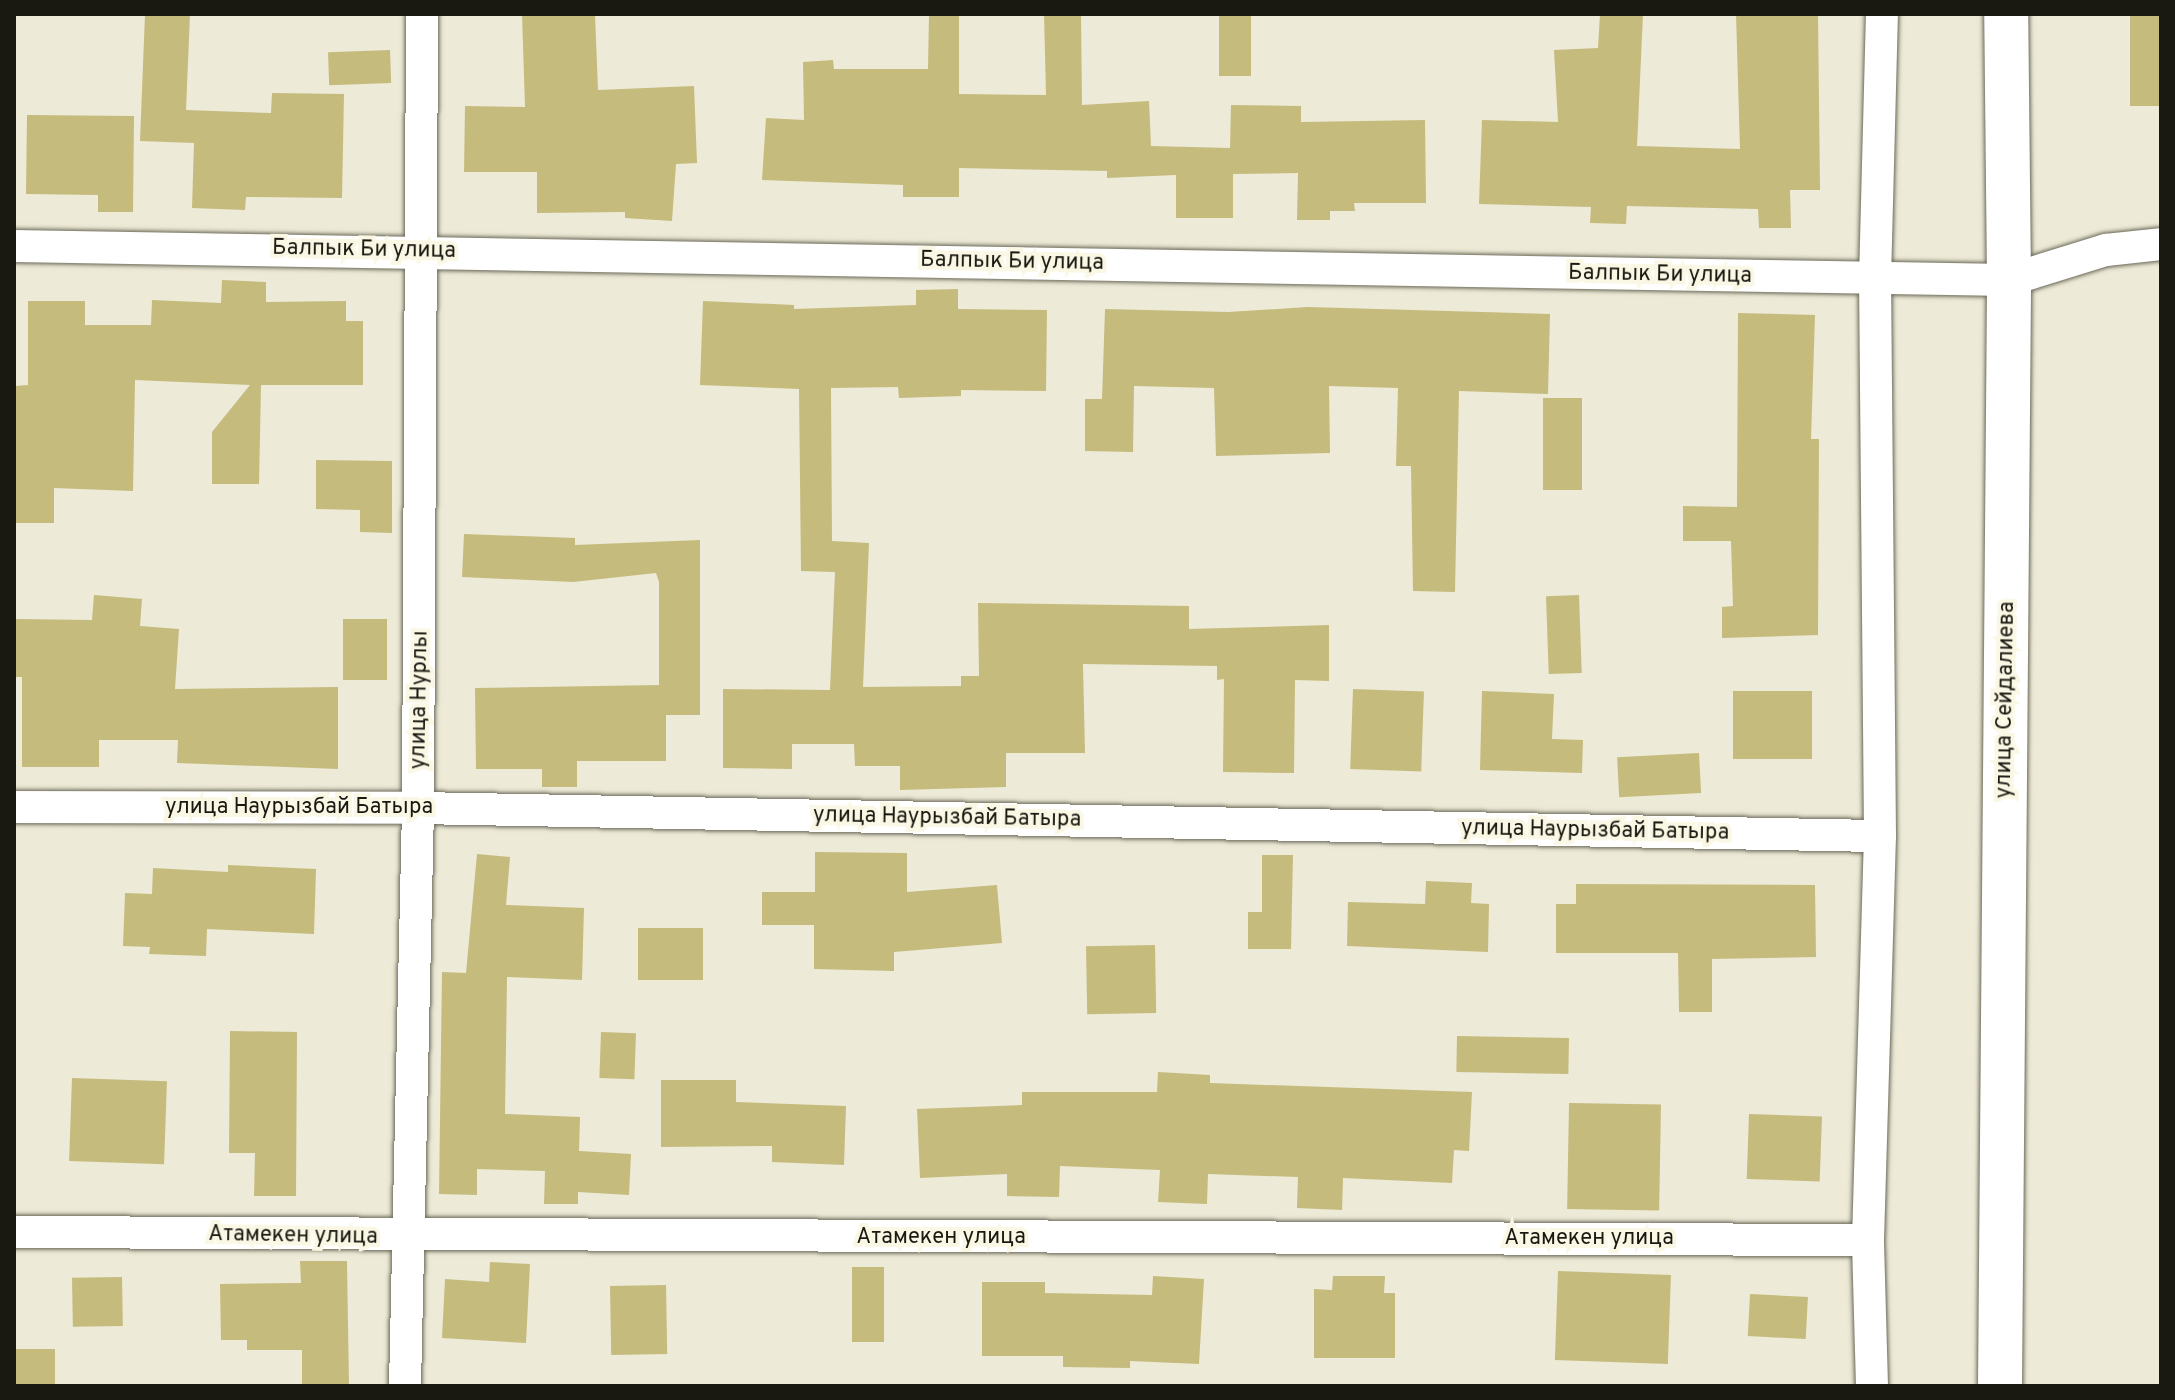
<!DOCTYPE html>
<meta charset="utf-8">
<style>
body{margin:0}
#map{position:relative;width:2175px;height:1400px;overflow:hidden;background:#edead7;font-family:Overpass,sans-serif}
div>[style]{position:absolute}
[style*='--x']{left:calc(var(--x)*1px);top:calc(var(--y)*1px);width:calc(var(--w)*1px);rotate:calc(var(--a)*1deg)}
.building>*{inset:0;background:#c5bb7d;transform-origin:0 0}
.roads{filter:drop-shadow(0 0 2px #6b6958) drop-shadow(0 0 2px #6b6958)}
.minor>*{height:32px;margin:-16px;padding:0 16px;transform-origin:16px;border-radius:16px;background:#fff}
.primary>*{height:44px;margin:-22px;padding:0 22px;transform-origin:22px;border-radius:22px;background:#fff}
span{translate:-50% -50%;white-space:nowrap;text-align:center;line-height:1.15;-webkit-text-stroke:8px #faf7e4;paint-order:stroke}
.street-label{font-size:22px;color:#191811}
.frame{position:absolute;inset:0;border:16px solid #191811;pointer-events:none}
</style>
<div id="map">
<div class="building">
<i style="clip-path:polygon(145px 14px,190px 14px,186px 110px,271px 113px,272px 93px,344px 94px,342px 198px,246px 197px,245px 210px,192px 208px,194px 143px,140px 141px)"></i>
<i style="clip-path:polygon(522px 14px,595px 14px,598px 90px,694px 86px,697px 163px,676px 164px,672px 221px,625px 218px,625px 212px,537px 213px,537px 172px,464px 172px,465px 106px,525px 107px)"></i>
<i style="clip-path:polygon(929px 14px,959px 14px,959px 94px,1046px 95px,1044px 14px,1081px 14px,1082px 105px,1149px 101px,1151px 146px,1230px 148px,1231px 105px,1301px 106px,1301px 122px,1425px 120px,1426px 203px,1354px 203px,1355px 211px,1330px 211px,1330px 220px,1297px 220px,1298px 173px,1233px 174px,1233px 218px,1176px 218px,1176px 175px,1107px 178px,1107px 171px,959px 168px,959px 197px,903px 197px,903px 185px,762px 180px,766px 118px,804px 120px,803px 62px,833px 60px,834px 69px,928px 69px)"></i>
<i style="left:1219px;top:14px;width:32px;height:62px"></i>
<i style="clip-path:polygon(1600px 14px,1643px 14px,1637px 146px,1740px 149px,1736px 14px,1818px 14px,1820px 190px,1790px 190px,1791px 228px,1759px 228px,1758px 209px,1627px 206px,1626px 224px,1590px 223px,1591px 207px,1479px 204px,1482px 120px,1558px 122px,1554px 50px,1598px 48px)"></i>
<i style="left:2130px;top:14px;width:31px;height:92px"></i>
<i style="left:390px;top:50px;width:33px;height:62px;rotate:88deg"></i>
<i style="clip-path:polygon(27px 115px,134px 116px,133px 212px,98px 212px,98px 195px,26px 194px)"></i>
<i style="clip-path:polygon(222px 280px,266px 282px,266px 302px,346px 301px,346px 321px,363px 321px,363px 385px,261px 385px,259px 484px,212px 484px,212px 432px,250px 385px,135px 380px,133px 491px,54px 488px,54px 523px,14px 523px,15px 386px,28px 385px,28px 301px,85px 301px,85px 325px,151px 325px,152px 300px,221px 303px)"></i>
<i style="clip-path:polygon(958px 289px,958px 309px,1047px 310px,1046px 391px,961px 390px,961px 396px,899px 398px,898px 387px,831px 388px,832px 541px,869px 543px,863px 687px,961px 686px,961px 676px,979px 676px,978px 603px,1189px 606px,1189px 629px,1329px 625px,1329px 681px,1295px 680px,1294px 773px,1223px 772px,1224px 679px,1217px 680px,1217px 666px,1083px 664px,1085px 753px,1006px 753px,1006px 787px,900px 790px,900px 766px,855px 766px,854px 744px,792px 744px,792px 769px,723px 768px,723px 689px,830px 690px,835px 572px,801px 571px,799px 389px,700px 385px,703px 301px,794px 305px,794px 309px,916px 305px,916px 290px)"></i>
<i style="clip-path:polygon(1308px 307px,1550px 314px,1548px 394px,1459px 391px,1455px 592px,1413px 591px,1411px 466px,1396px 466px,1398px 388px,1329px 386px,1330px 453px,1216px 456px,1214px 388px,1134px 386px,1133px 452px,1085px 451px,1085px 399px,1102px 399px,1105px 309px,1228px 312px)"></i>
<i style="clip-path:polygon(1738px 313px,1815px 315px,1811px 439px,1819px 439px,1818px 635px,1722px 638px,1722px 607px,1733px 606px,1731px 541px,1683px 541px,1683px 506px,1737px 507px)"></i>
<i style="left:1543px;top:398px;width:39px;height:92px"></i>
<i style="clip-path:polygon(316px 460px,392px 461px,392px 533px,360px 532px,360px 510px,316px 509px)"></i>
<i style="clip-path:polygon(464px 534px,575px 538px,575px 545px,700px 540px,700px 715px,666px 715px,666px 761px,577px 761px,577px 787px,542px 787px,542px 769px,476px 769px,475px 688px,659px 685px,659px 582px,656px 573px,573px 582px,462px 577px)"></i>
<i style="clip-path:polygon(94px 595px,142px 599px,140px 626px,179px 629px,175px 689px,338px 687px,338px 769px,177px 763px,178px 740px,99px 740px,99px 767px,22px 767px,22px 677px,14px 677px,14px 619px,92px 620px)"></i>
<i style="left:1579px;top:595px;width:78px;height:33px;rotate:88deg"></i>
<i style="left:343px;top:619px;width:44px;height:61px"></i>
<i style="left:1353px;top:689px;width:71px;height:80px;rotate:2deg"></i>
<i style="clip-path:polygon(1482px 691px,1554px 694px,1552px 739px,1583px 740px,1582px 773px,1480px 770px)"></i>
<i style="left:1733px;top:691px;width:79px;height:68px"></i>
<i style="left:1699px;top:753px;width:40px;height:82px;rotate:87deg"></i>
<i style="clip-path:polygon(815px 852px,907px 853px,907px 892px,997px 885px,1002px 943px,894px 952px,894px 971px,814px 969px,814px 925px,762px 925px,762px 892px,815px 892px)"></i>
<i style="clip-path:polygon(477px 854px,510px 857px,506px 905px,584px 908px,582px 980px,507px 977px,505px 1114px,580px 1117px,579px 1151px,631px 1154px,629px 1195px,578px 1192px,578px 1204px,544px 1204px,545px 1171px,477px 1169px,477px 1195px,439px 1194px,442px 972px,466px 973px)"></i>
<i style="clip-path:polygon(1262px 855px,1293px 855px,1291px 949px,1248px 949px,1248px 912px,1262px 912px)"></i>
<i style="clip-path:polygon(228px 865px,316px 869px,314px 934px,207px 929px,206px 956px,149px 954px,150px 947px,123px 946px,125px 893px,152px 894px,153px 868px,228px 872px)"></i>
<i style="clip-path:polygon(1426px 881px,1472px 883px,1471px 903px,1489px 904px,1488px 952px,1347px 946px,1348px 902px,1425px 904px)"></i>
<i style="clip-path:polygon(1576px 884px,1815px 885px,1816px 957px,1712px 959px,1712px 1012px,1679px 1012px,1678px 953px,1556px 953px,1556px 904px,1576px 904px)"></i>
<i style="left:638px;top:928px;width:65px;height:52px"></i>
<i style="left:1155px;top:945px;width:68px;height:69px;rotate:89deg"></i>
<i style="clip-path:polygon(230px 1031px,297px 1032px,296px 1196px,254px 1196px,255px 1153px,229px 1153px)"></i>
<i style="left:601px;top:1032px;width:35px;height:46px;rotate:2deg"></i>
<i style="left:1457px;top:1036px;width:112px;height:36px;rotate:1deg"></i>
<i style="clip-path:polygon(1158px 1072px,1210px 1075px,1210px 1083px,1472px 1092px,1469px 1151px,1454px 1150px,1452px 1183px,1343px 1178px,1342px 1210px,1297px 1208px,1298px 1177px,1208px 1174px,1207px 1204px,1158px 1202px,1160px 1170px,1060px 1166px,1059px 1197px,1007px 1196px,1007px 1174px,920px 1178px,917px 1109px,1022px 1105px,1022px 1092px,1157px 1092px)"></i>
<i style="left:72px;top:1078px;width:95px;height:83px;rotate:2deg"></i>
<i style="clip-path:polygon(661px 1080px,736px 1080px,736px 1102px,846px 1106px,844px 1165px,772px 1162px,772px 1146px,661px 1147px)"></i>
<i style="left:1569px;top:1103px;width:92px;height:106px;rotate:1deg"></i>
<i style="left:1749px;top:1114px;width:73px;height:65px;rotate:2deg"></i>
<i style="clip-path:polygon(300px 1261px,347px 1261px,349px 1386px,302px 1386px,302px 1350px,247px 1350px,247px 1340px,221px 1340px,220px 1284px,301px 1283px)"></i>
<i style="clip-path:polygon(490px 1262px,530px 1264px,526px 1343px,442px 1338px,445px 1279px,489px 1282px)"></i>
<i style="left:852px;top:1267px;width:32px;height:75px"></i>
<i style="left:1558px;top:1271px;width:113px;height:89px;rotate:2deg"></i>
<i style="clip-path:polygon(1153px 1276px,1204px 1279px,1199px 1364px,1130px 1361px,1130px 1368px,1063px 1367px,1063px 1356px,982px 1356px,982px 1282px,1045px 1282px,1045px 1293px,1152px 1295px)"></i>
<i style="clip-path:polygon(1333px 1276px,1385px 1276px,1384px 1293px,1395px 1293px,1395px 1358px,1314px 1358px,1314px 1289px,1332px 1290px)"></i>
<i style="left:122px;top:1277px;width:49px;height:50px;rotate:89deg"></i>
<i style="left:666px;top:1285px;width:69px;height:56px;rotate:89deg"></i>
<i style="left:1750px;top:1294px;width:58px;height:42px;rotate:3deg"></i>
<i style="left:14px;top:1349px;width:41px;height:37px"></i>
</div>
<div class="roads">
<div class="minor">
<i style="--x:14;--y:246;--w:1995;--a:0.98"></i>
<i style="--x:2009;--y:280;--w:102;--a:-17.2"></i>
<i style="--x:2106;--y:250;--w:55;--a:-6.2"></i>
<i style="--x:14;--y:807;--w:404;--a:0.1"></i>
<i style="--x:418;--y:808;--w:1462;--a:1.1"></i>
<i style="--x:14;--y:1232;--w:1854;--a:0.25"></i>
<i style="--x:405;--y:1386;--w:578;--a:-88.71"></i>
<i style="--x:418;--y:808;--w:794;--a:-89.71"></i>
<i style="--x:1872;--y:1386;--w:146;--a:-91.6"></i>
<i style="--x:1868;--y:1240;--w:404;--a:-88.3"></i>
<i style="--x:1880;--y:836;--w:557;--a:-90.51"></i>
<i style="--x:1875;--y:279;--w:265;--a:-88.5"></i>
</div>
<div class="primary">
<i style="--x:2000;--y:1386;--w:1106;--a:-89.53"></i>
<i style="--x:2009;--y:280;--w:266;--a:-90.6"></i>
</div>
</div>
<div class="street-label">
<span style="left:364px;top:250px;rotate:1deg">Балпык Би улица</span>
<span style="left:1012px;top:262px;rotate:1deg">Балпык Би улица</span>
<span style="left:1660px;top:275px;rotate:1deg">Балпык Би улица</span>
<span style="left:420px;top:700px;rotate:-89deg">улица Нурлы</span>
<span style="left:2006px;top:700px;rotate:-89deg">улица Сейдалиева</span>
<span style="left:299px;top:808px">улица Наурызбай Батыра</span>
<span style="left:947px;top:818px;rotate:1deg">улица Наурызбай Батыра</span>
<span style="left:1595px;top:831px;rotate:1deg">улица Наурызбай Батыра</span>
<span style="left:293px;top:1236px;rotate:1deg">Атамекен улица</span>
<span style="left:941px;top:1238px">Атамекен улица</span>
<span style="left:1589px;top:1239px">Атамекен улица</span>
</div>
<div class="frame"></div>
</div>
